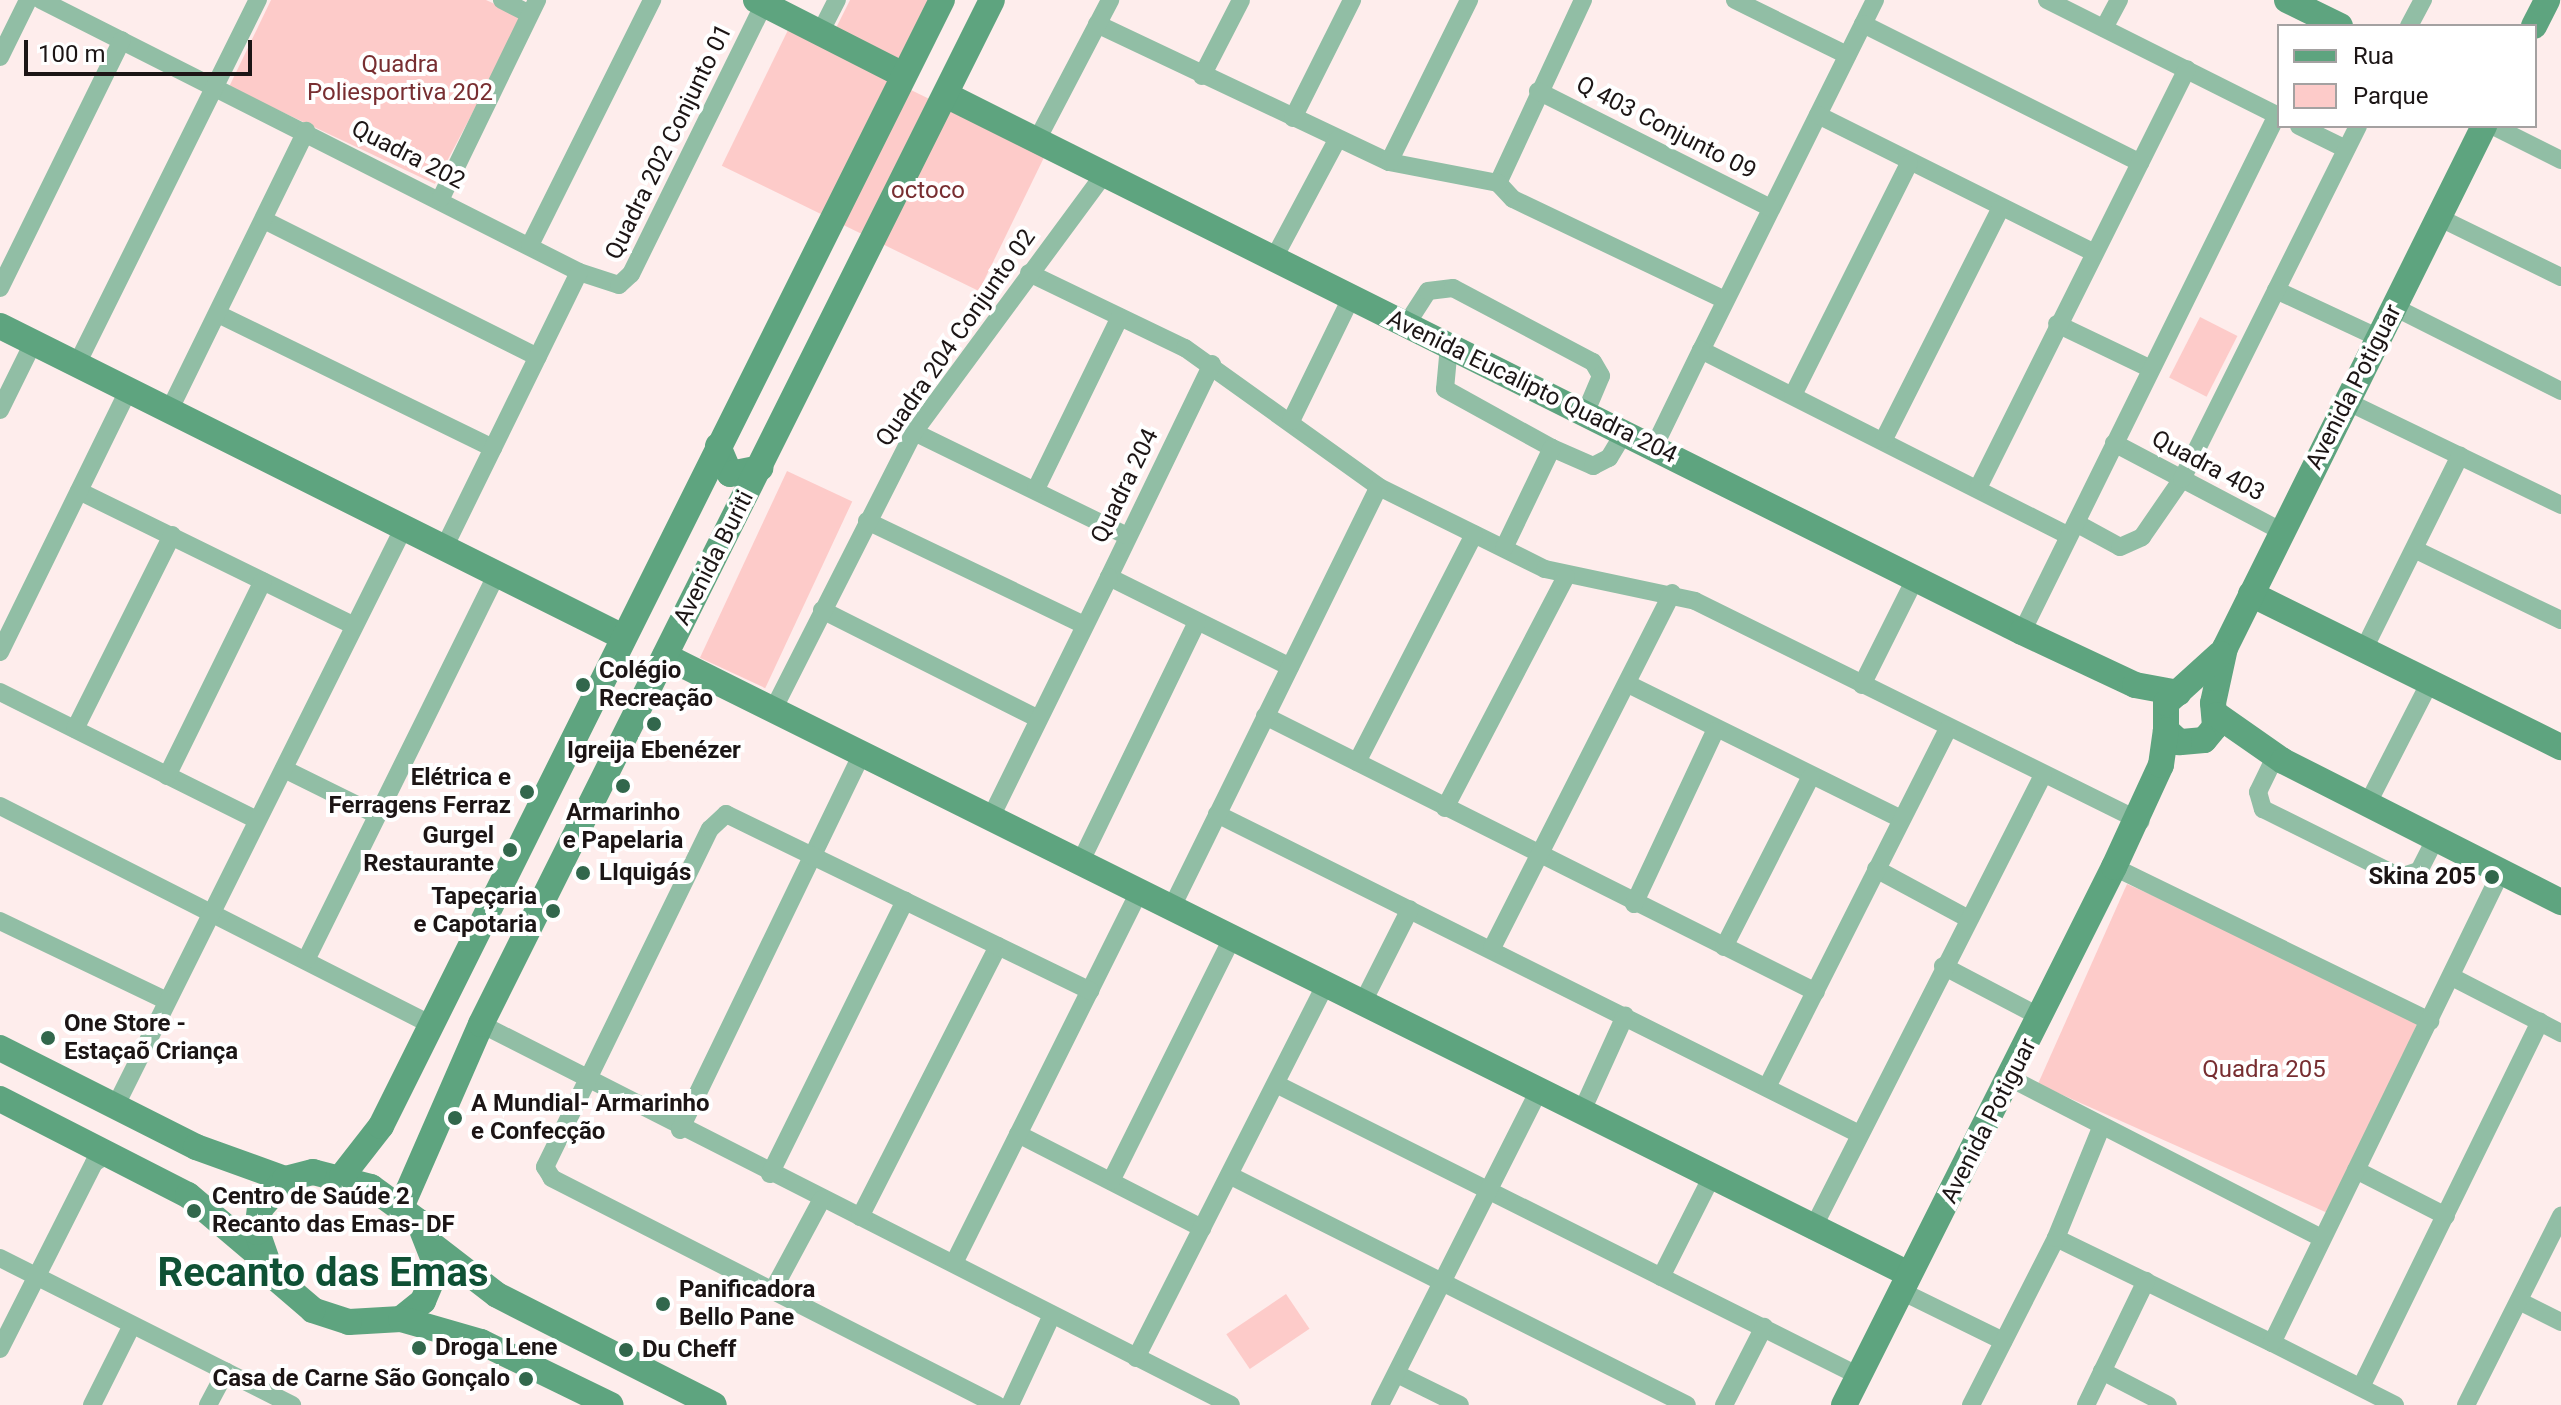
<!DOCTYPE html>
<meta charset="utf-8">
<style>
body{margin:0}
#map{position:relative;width:2561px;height:1405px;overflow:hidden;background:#feedec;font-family:Roboto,sans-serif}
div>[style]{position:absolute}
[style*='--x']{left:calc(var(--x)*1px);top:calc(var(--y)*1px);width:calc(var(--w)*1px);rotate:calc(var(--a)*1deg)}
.green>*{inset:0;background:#fdcbc9;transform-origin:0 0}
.street>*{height:18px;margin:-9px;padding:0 9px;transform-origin:9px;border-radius:9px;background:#91bea5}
.secondary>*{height:26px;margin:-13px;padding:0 13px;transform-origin:13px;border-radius:13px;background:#5ea47f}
.dots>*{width:22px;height:22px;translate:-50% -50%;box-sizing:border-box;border:4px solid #fff;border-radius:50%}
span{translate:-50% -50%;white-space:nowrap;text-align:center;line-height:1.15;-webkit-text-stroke:8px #fff;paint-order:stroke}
.park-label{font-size:24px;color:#782e31}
.street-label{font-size:24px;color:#1c1515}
.poi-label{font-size:24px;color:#1c1515;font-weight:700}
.left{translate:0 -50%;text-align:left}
.right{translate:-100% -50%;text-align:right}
.town-label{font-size:40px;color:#0f5135;font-weight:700}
.legend{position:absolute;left:2277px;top:24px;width:260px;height:104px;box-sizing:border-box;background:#fff;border:2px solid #a4a1a1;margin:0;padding:10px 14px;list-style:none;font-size:24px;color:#1c1515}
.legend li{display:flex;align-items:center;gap:16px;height:40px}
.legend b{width:40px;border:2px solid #a4a1a1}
.scale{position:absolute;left:24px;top:40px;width:228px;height:36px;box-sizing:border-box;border:4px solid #1c1515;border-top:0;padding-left:10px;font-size:24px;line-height:28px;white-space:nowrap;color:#1c1515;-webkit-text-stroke:6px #fff;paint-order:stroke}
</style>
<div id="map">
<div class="green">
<i style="clip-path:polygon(271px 0,486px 0,523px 17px,435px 184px,229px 87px)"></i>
<i style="clip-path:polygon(850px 0,929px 0,898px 62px,836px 28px)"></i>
<i style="left:788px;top:30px;width:286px;height:151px;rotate:26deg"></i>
<i style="left:2200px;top:317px;width:42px;height:68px;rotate:27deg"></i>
<i style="left:787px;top:471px;width:72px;height:206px;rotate:25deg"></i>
<i style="left:2127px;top:884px;width:322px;height:219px;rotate:24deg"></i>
<i style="left:1286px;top:1294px;width:42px;height:72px;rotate:56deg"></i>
</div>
<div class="street">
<i style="--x:41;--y:0;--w:603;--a:26.82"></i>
<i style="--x:579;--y:272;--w:42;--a:18"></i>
<i style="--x:619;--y:285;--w:16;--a:-43"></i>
<i style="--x:631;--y:274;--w:301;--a:-63.8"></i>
<i style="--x:502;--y:0;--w:31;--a:27"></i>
<i style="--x:1583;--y:0;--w:202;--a:114.9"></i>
<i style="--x:1498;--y:183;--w:22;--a:47"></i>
<i style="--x:1513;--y:199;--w:235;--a:25.5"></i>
<i style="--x:1735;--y:0;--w:125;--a:26.2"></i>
<i style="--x:1875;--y:0;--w:391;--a:116.4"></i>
<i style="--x:1701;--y:350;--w:412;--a:26.8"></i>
<i style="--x:2047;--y:0;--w:259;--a:26.6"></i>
<i style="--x:1097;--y:24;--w:323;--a:25.3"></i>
<i style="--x:1389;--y:162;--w:111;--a:10.9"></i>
<i style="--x:1863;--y:24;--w:310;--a:26.6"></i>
<i style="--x:2409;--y:26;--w:30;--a:-62"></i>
<i style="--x:2104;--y:28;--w:32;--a:-62"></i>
<i style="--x:821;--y:31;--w:35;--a:-63"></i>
<i style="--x:0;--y:57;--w:64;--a:-63.8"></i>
<i style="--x:1202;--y:76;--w:85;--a:-62.8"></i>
<i style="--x:1538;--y:91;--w:261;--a:26.7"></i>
<i style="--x:1818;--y:115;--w:307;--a:26.5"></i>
<i style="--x:1293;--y:118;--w:132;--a:-63.4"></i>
<i style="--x:2299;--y:126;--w:52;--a:26.1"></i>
<i style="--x:2493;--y:126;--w:76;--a:26.6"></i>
<i style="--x:1038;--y:138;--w:156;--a:-62.4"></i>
<i style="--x:1389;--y:162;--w:181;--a:-63.7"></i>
<i style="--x:441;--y:198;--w:220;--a:-64.1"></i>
<i style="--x:2438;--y:217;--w:137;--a:26"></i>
<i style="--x:264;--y:220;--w:306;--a:26.6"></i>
<i style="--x:530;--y:245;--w:274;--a:-63.5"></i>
<i style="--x:1274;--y:258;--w:134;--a:-61.9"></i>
<i style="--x:1029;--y:273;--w:173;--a:25.7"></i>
<i style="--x:1185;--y:348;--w:239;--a:35.6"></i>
<i style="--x:1379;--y:487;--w:185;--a:26.3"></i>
<i style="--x:1545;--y:569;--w:153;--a:12"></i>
<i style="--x:1695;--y:601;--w:497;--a:26.3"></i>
<i style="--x:0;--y:288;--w:276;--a:-63.8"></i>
<i style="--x:2276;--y:290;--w:114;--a:25"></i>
<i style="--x:2394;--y:307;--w:187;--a:26.7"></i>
<i style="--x:218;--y:314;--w:306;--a:26"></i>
<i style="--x:2057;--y:324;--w:104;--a:25.6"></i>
<i style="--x:1406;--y:325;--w:40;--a:-57.1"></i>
<i style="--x:1428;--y:291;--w:25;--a:-7"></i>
<i style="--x:1453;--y:288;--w:158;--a:27.9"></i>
<i style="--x:1593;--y:362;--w:16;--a:60"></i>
<i style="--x:1601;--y:376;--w:39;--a:113"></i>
<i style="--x:1449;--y:346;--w:43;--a:95.3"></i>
<i style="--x:1445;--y:389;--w:122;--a:28.9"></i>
<i style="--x:1552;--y:448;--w:45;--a:23.7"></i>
<i style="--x:1593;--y:466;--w:18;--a:-27"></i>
<i style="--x:1609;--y:458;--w:29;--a:-59"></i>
<i style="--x:77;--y:364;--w:407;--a:-63.6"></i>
<i style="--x:1212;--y:364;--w:237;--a:115.8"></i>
<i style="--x:1109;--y:577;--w:202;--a:26.4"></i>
<i style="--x:1793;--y:395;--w:259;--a:-63.4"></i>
<i style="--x:2346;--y:401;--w:239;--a:25.8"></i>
<i style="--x:0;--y:410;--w:75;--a:-63.8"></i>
<i style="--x:169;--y:411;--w:312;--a:-63.9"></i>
<i style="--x:1291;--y:421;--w:137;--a:-64"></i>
<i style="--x:914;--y:432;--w:235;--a:26"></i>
<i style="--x:1884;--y:439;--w:258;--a:-63.2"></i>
<i style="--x:2114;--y:443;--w:189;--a:27.8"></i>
<i style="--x:1654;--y:447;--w:108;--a:-64.1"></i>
<i style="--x:1978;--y:488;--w:468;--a:-63.5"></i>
<i style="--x:1036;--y:489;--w:191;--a:-64"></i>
<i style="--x:79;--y:491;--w:306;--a:26.1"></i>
<i style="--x:867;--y:521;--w:241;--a:25.6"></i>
<i style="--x:2076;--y:523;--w:50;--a:28.6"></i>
<i style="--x:2120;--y:547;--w:24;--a:-24"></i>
<i style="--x:2142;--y:537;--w:70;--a:-55.4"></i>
<i style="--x:2182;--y:479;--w:394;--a:-63.5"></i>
<i style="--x:444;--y:548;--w:307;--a:-63.9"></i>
<i style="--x:1504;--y:548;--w:111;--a:-64.4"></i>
<i style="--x:2416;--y:550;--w:161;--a:25.8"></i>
<i style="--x:822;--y:610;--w:241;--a:26.7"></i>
<i style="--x:2022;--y:632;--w:576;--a:-63.75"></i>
<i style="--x:2364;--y:649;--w:216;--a:-63.6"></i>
<i style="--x:0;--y:652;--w:291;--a:-63.9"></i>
<i style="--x:1628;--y:684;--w:305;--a:26.3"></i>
<i style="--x:1862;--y:685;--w:121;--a:-63.4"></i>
<i style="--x:0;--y:692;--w:287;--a:26.5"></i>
<i style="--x:773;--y:710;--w:312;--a:-63.1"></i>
<i style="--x:914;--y:432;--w:322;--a:-53.6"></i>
<i style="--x:1265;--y:716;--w:616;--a:26.61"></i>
<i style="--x:75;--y:729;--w:217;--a:-63.4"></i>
<i style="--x:2276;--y:755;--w:41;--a:115.9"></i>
<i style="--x:2258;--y:792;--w:18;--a:74"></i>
<i style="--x:2263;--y:809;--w:153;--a:26.4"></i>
<i style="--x:2400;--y:877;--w:20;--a:-18"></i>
<i style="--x:2419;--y:871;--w:36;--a:-63"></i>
<i style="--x:1357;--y:762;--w:256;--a:-62.8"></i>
<i style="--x:284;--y:769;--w:102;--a:26.3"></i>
<i style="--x:167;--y:776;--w:217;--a:-63.8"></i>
<i style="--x:2367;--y:805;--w:138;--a:-62.9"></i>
<i style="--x:0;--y:806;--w:481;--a:26.9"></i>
<i style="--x:1445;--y:808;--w:261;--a:-62.4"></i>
<i style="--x:1217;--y:814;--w:715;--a:26.49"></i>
<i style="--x:991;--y:817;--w:267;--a:-63.8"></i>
<i style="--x:1080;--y:863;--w:268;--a:-64.1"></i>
<i style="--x:2114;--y:867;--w:352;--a:26"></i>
<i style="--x:1876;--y:869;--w:103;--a:28.3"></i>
<i style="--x:1634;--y:904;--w:191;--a:-64.9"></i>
<i style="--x:1171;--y:909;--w:470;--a:-63.8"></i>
<i style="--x:0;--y:921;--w:185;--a:25.6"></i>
<i style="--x:1724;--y:947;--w:190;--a:-63"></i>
<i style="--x:1492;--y:948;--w:398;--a:-63.1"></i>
<i style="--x:306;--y:960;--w:431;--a:-63.7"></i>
<i style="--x:1943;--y:966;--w:112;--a:27.7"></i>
<i style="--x:2452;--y:977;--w:123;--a:27.2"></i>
<i style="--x:1362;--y:1004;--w:106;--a:-63.2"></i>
<i style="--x:481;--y:1024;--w:841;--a:26.93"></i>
<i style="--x:2012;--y:1079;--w:348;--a:27.2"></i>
<i style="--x:1276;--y:1084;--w:652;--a:26.6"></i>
<i style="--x:1767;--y:1087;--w:401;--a:-63.2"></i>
<i style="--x:116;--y:1105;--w:644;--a:-63.51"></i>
<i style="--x:1581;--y:1113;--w:107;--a:-65.6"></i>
<i style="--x:680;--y:1130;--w:415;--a:-64.2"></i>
<i style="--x:1018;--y:1134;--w:207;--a:27.1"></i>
<i style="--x:2356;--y:1170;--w:101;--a:27.1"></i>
<i style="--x:770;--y:1174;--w:305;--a:-63.7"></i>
<i style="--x:1231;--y:1176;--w:510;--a:26.67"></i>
<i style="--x:1111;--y:1181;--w:269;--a:-63.5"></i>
<i style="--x:860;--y:1217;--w:304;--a:-63"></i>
<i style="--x:1812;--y:1230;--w:510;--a:-63.08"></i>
<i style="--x:2056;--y:1238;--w:240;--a:25.9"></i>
<i style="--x:0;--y:1258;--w:327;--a:26.7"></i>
<i style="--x:954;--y:1263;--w:412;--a:-63.5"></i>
<i style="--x:1661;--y:1277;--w:109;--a:-63.2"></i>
<i style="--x:773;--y:1290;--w:103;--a:-61.7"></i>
<i style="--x:1901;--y:1291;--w:114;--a:26.1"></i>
<i style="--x:2519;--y:1301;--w:47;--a:26.6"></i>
<i style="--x:0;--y:1349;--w:208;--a:-63.2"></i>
<i style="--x:94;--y:1163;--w:14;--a:-34"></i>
<i style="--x:1136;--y:1358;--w:417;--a:-63.1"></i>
<i style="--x:2102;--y:1371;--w:74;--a:27.3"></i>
<i style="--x:1397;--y:1374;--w:70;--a:26.2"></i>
<i style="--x:2361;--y:1387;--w:407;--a:-63.9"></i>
<i style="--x:92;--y:1405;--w:89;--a:-63.4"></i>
<i style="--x:208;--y:1405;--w:38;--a:-62"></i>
<i style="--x:997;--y:1405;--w:500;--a:-153"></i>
<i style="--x:552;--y:1178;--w:13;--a:-122"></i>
<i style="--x:545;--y:1167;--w:376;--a:-64"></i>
<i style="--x:710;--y:829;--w:22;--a:-43"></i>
<i style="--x:726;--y:814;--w:405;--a:25.9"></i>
<i style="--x:1010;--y:1405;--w:99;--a:-65"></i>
<i style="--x:1380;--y:1405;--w:351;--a:-63.2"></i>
<i style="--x:1724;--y:1405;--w:88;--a:-62.9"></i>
<i style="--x:1971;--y:1405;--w:187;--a:-63"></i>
<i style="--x:2056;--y:1238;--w:119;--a:-67.8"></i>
<i style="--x:2086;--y:1405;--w:138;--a:-64.2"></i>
<i style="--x:2395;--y:1405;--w:138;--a:-153.2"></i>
<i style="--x:2272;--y:1343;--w:524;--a:-64.07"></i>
<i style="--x:2466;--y:1405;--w:212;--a:-63.3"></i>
</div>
<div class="secondary">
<i style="--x:756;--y:0;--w:165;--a:27"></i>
<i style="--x:2287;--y:0;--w:59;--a:26.1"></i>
<i style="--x:2534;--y:26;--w:29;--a:-63"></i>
<i style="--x:948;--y:96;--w:1200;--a:26.52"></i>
<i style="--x:2022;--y:632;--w:125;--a:25.1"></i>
<i style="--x:2135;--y:685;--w:44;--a:10.5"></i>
<i style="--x:0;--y:326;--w:696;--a:26.53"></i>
<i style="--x:718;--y:446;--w:30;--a:67"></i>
<i style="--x:730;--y:474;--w:31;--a:-11"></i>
<i style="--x:2251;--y:594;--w:346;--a:26.3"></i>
<i style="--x:665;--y:656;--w:1389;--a:26.42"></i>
<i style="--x:2213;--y:703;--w:56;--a:-77.7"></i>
<i style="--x:2225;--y:648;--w:583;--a:-63.61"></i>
<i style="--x:2213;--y:703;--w:24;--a:85"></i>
<i style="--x:2215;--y:727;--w:17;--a:130"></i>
<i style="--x:2204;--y:740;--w:25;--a:175"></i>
<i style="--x:2179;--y:742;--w:18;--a:-137"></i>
<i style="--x:2166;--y:730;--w:27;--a:-90"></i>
<i style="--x:2166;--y:703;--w:73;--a:-42.2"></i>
<i style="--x:2217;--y:715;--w:80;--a:34.9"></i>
<i style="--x:2283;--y:761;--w:312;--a:26.9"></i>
<i style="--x:0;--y:1048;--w:220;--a:26.8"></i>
<i style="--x:196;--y:1147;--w:95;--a:19.8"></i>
<i style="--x:0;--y:1099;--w:211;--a:27.1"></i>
<i style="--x:188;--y:1195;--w:96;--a:40.3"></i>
<i style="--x:313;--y:1172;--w:60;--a:14.5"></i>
<i style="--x:371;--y:1187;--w:59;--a:36.1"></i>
<i style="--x:419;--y:1222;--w:49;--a:68.6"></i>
<i style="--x:437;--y:1268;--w:36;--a:113"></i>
<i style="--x:423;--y:1301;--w:28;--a:141"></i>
<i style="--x:401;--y:1319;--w:52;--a:176.7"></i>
<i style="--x:349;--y:1322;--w:38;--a:-162"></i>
<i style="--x:313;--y:1310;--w:54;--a:-139.5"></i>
<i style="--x:272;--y:1275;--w:46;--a:-109.2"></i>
<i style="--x:257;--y:1232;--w:23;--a:-83"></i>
<i style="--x:260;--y:1209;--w:39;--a:-50"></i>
<i style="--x:285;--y:1179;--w:29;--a:-14"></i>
<i style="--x:342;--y:1176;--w:63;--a:-52"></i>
<i style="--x:381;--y:1126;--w:1258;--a:-63.52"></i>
<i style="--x:402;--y:1205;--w:197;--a:-66.4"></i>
<i style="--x:481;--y:1024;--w:1144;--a:-63.48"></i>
<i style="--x:431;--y:1244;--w:83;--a:37.7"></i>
<i style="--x:497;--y:1295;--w:243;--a:26.9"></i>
<i style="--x:401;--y:1319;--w:83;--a:16"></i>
<i style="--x:481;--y:1342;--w:144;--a:25.9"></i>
<i style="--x:1844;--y:1405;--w:602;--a:-63.35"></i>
<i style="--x:2114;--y:867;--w:112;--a:-65.3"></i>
<i style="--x:2161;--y:765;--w:35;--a:-82"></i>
</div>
<div class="dots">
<i style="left:583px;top:685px;background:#32674c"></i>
<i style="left:654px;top:724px;background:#32674c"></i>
<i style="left:623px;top:786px;background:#32674c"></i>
<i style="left:527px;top:792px;background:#32674c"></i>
<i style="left:510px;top:850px;background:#32674c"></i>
<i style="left:583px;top:873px;background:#32674c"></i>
<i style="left:2492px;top:877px;background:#32674c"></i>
<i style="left:553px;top:911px;background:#32674c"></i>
<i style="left:48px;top:1038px;background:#32674c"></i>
<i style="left:455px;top:1118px;background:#32674c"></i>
<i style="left:194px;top:1211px;background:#32674c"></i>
<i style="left:663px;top:1304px;background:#32674c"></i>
<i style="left:419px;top:1348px;background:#32674c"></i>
<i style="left:626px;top:1350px;background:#32674c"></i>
<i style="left:526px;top:1379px;background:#32674c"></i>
</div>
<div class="park-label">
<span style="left:400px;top:79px">Quadra<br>Poliesportiva 202</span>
<span style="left:928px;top:191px">octoco</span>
<span style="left:2264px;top:1070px">Quadra 205</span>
</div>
<div class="street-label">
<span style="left:1666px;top:128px;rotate:27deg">Q 403 Conjunto 09</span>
<span style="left:669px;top:142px;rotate:-64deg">Quadra 202 Conjunto 01</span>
<span style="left:408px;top:155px;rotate:27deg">Quadra 202</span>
<span style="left:956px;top:338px;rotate:-55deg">Quadra 204 Conjunto 02</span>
<span style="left:1532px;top:387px;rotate:26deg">Avenida Eucalipto Quadra 204</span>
<span style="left:2354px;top:387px;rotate:-63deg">Avenida Potiguar</span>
<span style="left:2208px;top:466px;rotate:28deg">Quadra 403</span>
<span style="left:1125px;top:486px;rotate:-64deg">Quadra 204</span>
<span style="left:714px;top:558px;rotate:-63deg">Avenida Buriti</span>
<span style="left:1989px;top:1121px;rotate:-63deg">Avenida Potiguar</span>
</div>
<div class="poi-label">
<span class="left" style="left:599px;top:685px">Colégio<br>Recreação</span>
<span style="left:654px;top:751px">Igreija Ebenézer</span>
<span class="right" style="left:511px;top:792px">Elétrica e<br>Ferragens Ferraz</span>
<span style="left:623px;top:827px">Armarinho<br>e Papelaria</span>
<span class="right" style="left:494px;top:850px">Gurgel<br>Restaurante</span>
<span class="left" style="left:599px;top:873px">LIquigás</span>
<span class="right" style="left:2476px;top:877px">Skina 205</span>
<span class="right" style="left:537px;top:911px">Tapeçaria<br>e Capotaria</span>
<span class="left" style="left:64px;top:1038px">One Store -<br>Estaçaõ Criança</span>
<span class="left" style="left:471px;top:1118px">A Mundial- Armarinho<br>e Confecção</span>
<span class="left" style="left:212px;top:1211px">Centro de Saúde 2<br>Recanto das Emas- DF</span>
<span class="left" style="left:679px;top:1304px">Panificadora<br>Bello Pane</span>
<span class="left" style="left:435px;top:1348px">Droga Lene</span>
<span class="left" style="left:642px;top:1350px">Du Cheff</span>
<span class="right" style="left:510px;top:1379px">Casa de Carne São Gonçalo</span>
</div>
<div class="town-label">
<span style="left:323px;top:1273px">Recanto das Emas</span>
</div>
<ul class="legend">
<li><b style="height:10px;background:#5ea47f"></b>Rua</li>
<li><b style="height:22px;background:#fdcbc9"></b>Parque</li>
</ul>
<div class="scale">100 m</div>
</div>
